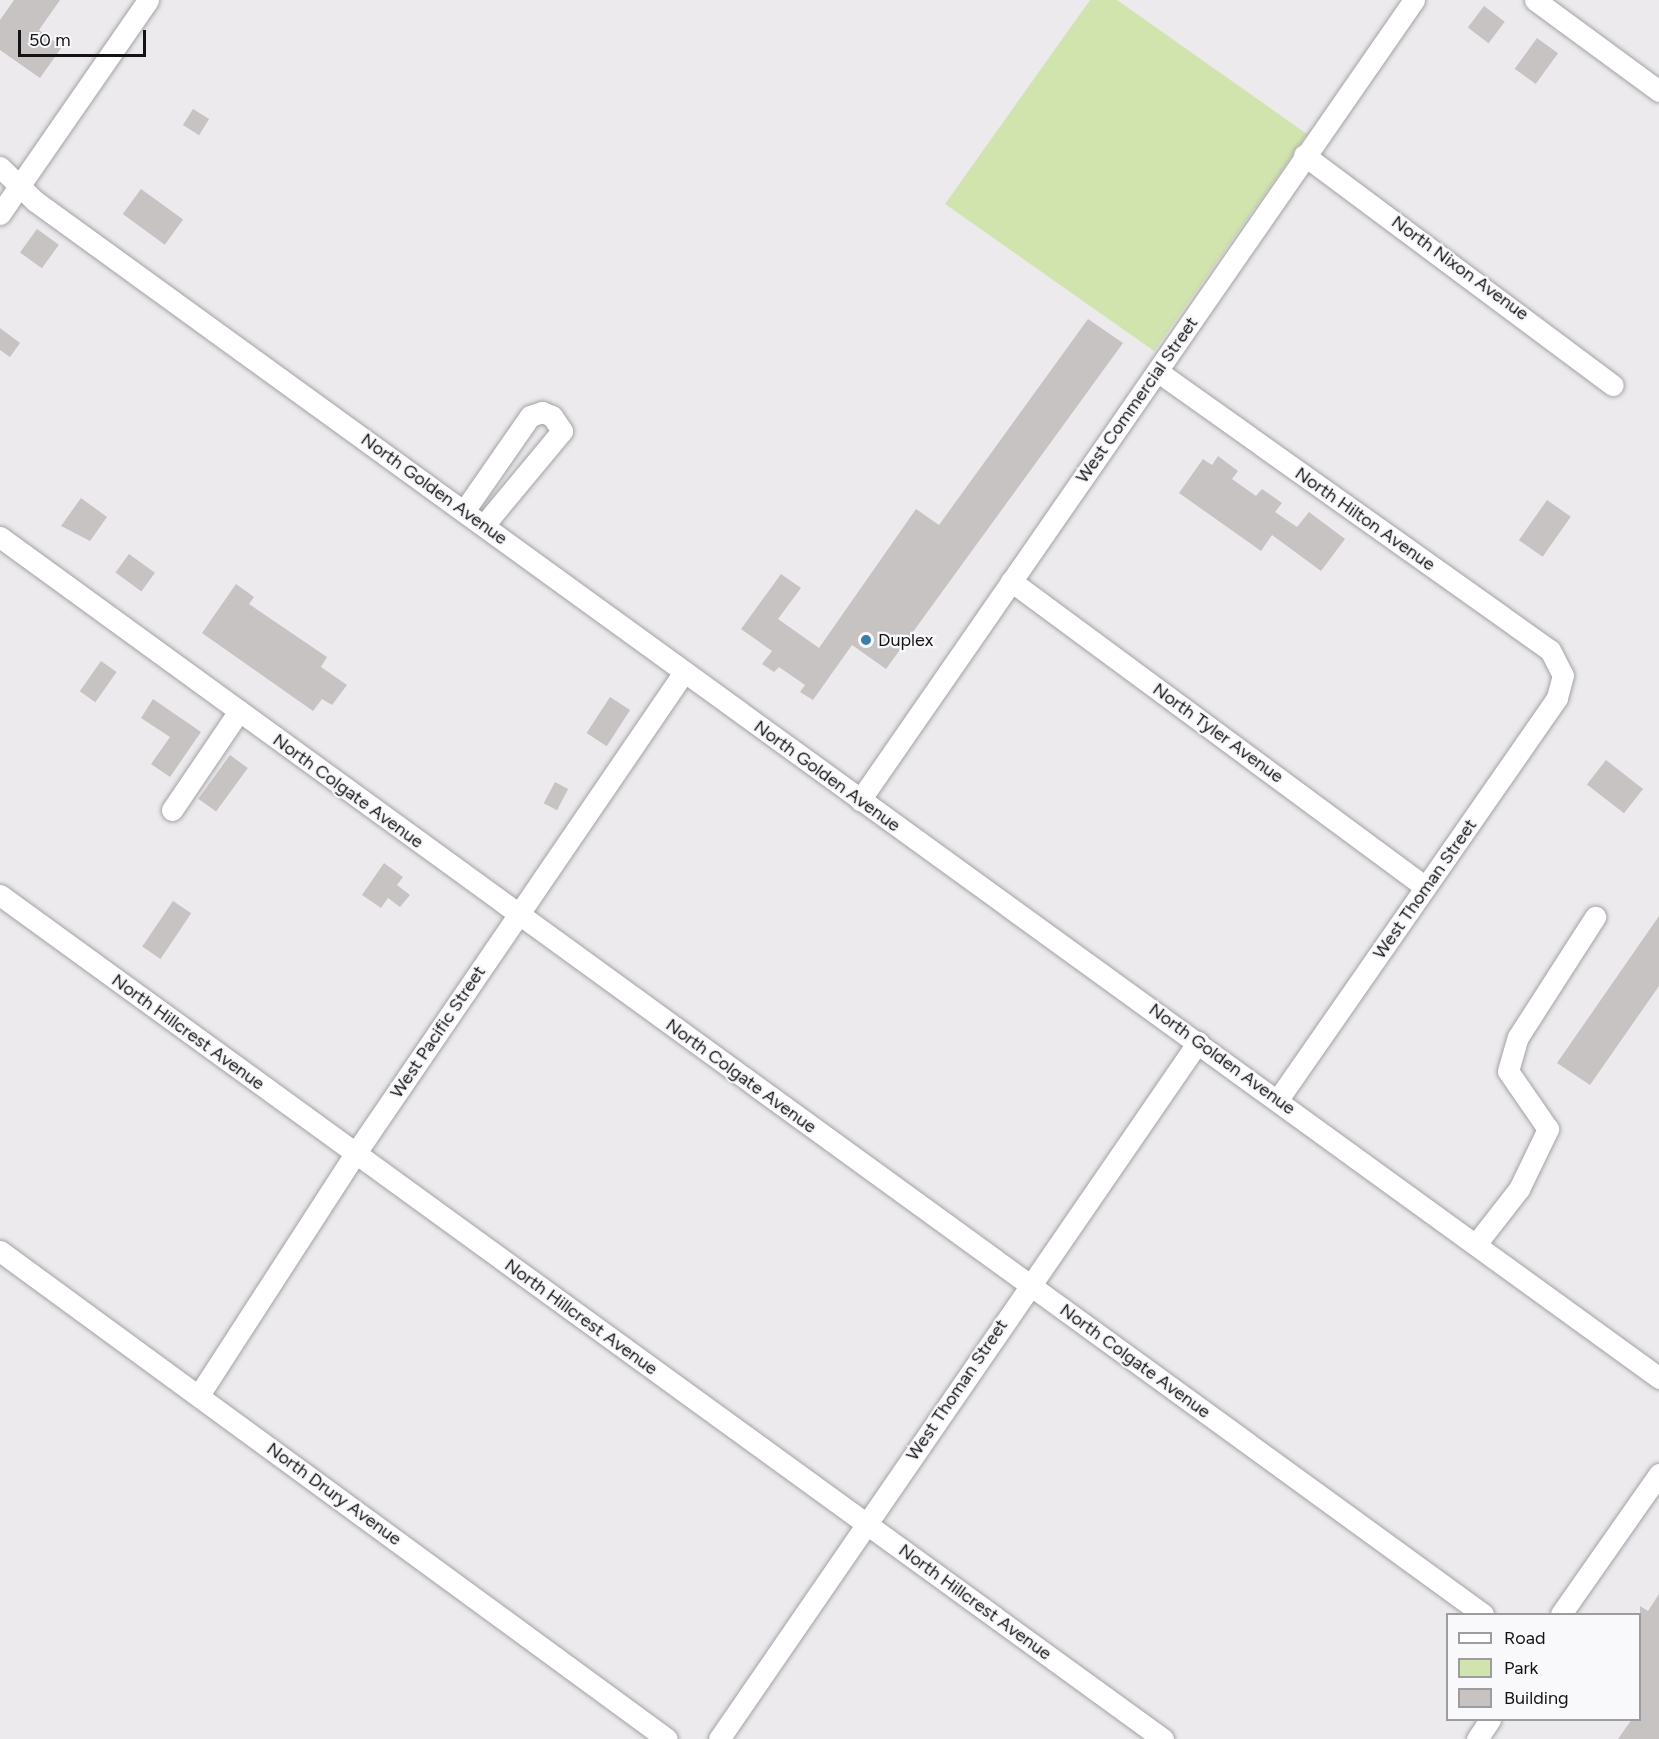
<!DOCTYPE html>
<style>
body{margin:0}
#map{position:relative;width:1659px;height:1739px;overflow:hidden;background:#eceaed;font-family:Figtree,sans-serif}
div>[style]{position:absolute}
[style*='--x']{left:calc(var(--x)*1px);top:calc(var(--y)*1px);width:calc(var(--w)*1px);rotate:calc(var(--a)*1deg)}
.green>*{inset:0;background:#d2e4ae}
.building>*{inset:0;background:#c7c3c3;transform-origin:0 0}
.roads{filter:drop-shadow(0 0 2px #a3a2a5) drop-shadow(0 0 2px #a3a2a5)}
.minor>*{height:21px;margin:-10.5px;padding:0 10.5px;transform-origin:10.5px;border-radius:10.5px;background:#fff}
.dots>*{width:16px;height:16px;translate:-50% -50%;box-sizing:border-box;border:3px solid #f9f8fb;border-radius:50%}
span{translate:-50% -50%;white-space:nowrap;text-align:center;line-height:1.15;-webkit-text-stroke:4.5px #f9f8fb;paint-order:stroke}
.street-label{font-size:18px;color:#141415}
.poi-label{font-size:18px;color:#141415}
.left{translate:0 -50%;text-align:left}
.legend{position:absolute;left:1446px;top:1613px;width:195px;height:108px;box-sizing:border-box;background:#f9f8fb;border:2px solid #9d9d9f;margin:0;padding:8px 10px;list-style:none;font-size:18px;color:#141415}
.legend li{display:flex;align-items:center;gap:12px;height:30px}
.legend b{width:30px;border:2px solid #9d9d9f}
.scale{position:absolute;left:18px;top:30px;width:128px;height:27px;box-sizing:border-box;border:3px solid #141415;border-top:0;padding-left:8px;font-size:18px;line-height:21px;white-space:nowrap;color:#141415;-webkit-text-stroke:4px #f9f8fb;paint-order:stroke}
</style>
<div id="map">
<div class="green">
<i style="clip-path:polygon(1090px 0,1117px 0,1307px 134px,1154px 351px,945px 204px)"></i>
</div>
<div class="building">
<i style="clip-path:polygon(14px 0,60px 0,39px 30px,62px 47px,40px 78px,0 50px,0 20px)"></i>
<i style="left:1484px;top:6px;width:26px;height:27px;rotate:37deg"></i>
<i style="left:1537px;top:38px;width:26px;height:38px;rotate:36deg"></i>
<i style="left:193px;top:109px;width:19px;height:19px;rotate:32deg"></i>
<i style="left:141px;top:189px;width:52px;height:31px;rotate:36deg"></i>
<i style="left:37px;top:229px;width:27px;height:29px;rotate:36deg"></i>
<i style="clip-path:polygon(1088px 319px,1123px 343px,886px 669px,852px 645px,813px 700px,800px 692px,805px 685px,779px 667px,774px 672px,762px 664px,772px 651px,741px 629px,781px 574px,801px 588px,778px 619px,819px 648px,916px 509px,939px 525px)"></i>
<i style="clip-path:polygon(0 328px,20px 343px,10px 357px,0 350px)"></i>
<i style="clip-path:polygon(1218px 456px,1238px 471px,1232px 479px,1256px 496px,1262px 489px,1282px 503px,1275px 512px,1297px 527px,1309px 512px,1345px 539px,1321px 571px,1272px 535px,1261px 551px,1179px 493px,1203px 459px,1212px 465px)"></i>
<i style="clip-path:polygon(81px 498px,107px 517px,90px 541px,61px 526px)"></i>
<i style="left:1547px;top:500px;width:29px;height:49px;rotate:35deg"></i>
<i style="left:129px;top:554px;width:32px;height:23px;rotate:36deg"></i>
<i style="clip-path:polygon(236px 584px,254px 597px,249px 604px,327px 657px,321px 667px,347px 685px,332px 705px,322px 699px,313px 711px,202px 633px)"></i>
<i style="left:101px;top:661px;width:19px;height:37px;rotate:35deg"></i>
<i style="left:610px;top:697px;width:24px;height:43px;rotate:33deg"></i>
<i style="clip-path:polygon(153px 699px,201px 732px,170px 777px,151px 764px,170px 737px,141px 718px)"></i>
<i style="left:230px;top:755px;width:22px;height:54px;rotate:36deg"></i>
<i style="left:1606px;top:760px;width:47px;height:31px;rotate:38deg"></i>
<i style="left:555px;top:782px;width:15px;height:24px;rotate:28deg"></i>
<i style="clip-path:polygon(384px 863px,403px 877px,397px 885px,410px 895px,400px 907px,388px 898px,381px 908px,362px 895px)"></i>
<i style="left:173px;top:901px;width:22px;height:55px;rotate:34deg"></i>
<i style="clip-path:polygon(1659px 916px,1659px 986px,1590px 1085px,1557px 1063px)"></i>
<i style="clip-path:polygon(1659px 1594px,1659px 1739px,1618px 1739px,1632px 1719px,1640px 1719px,1640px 1606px,1648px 1611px)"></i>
</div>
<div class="roads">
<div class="minor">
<i style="--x:1535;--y:0;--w:154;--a:36.3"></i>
<i style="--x:1304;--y:155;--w:385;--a:36.7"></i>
<i style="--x:0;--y:167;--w:49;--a:44.2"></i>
<i style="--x:35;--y:201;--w:2006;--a:35.93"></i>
<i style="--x:0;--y:214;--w:260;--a:-55.3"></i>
<i style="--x:1157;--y:371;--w:482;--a:35.4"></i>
<i style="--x:1550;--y:650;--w:28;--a:63"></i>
<i style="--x:1563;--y:675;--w:24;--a:105"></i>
<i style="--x:1557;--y:698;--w:489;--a:124.8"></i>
<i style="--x:464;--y:511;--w:116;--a:-55.2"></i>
<i style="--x:530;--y:416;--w:13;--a:-18"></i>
<i style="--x:542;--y:412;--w:11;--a:22"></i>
<i style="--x:552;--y:416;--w:18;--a:56"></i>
<i style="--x:562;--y:431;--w:122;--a:129.7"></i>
<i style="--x:0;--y:537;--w:1833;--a:35.99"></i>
<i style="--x:1011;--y:581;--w:513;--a:36.45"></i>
<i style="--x:860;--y:800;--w:973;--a:-55.3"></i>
<i style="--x:172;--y:810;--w:120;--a:-55.9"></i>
<i style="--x:0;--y:895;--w:1437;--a:35.97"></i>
<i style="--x:1476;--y:1244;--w:70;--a:-52"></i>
<i style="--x:1519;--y:1189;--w:67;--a:-64.2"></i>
<i style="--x:1548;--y:1129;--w:70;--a:-124.6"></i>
<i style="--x:1508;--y:1071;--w:35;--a:-74"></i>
<i style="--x:1518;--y:1037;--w:143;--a:-57.3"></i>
<i style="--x:0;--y:1251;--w:826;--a:36.19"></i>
<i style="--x:199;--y:1395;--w:287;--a:-57.1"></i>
<i style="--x:355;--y:1154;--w:584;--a:-55.68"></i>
<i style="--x:1561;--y:1614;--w:171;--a:-55"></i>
<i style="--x:719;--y:1739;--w:846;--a:-55.5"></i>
<i style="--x:1477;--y:1739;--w:23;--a:-56"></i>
</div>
</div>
<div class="dots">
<i style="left:866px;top:640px;background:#367fb3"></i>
</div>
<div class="street-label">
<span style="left:1460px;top:268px;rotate:36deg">North Nixon Avenue</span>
<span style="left:1137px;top:400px;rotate:-55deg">West Commercial Street</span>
<span style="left:434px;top:489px;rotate:36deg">North Golden Avenue</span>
<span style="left:1365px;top:519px;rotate:35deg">North Hilton Avenue</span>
<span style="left:1218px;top:733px;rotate:36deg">North Tyler Avenue</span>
<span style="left:827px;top:776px;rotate:36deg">North Golden Avenue</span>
<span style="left:348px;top:791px;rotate:36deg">North Colgate Avenue</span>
<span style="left:1425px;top:889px;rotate:-55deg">West Thoman Street</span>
<span style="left:188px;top:1032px;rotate:36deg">North Hillcrest Avenue</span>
<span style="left:438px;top:1032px;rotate:-56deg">West Pacific Street</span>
<span style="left:1222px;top:1059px;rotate:36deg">North Golden Avenue</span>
<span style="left:741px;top:1076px;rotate:36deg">North Colgate Avenue</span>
<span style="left:581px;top:1317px;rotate:36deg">North Hillcrest Avenue</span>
<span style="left:1135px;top:1361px;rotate:36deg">North Colgate Avenue</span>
<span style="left:957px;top:1390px;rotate:-56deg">West Thoman Street</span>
<span style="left:334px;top:1494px;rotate:36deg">North Drury Avenue</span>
<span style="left:975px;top:1602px;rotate:36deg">North Hillcrest Avenue</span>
</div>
<div class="poi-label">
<span class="left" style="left:878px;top:640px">Duplex</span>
</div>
<ul class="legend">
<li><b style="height:8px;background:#fff"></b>Road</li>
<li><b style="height:16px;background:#d2e4ae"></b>Park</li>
<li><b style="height:16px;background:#c7c3c3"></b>Building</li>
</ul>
<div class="scale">50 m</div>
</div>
